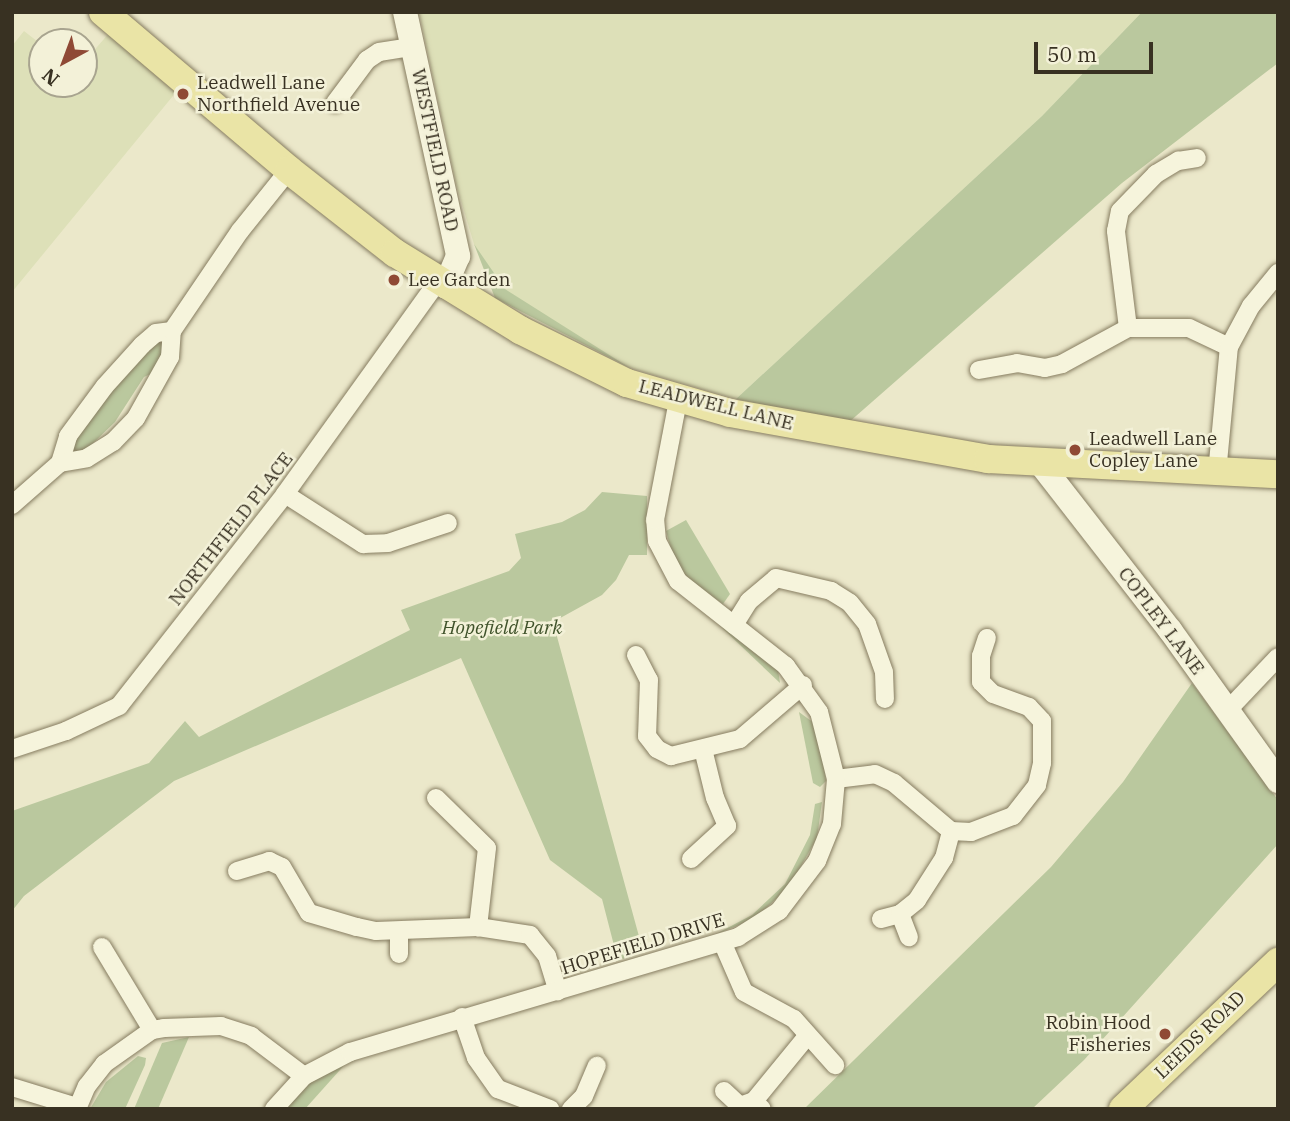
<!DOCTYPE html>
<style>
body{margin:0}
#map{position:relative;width:1290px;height:1121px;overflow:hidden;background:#ebe8ca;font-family:"IBM Plex Serif",serif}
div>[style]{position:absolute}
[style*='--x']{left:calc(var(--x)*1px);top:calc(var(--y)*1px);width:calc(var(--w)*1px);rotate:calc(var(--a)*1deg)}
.farmland>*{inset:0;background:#dde0b8}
.green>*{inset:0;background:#bac89e}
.roads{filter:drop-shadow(0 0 2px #867c60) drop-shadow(0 0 2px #867c60)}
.street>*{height:18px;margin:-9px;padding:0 9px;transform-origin:9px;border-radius:9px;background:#f6f4dc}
.secondary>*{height:24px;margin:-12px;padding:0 12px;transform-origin:12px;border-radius:12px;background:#f6f4dc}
.primary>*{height:28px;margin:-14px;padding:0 14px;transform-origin:14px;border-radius:14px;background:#eae4a6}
.dots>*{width:19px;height:19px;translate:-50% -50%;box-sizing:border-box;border:4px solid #f3f1d8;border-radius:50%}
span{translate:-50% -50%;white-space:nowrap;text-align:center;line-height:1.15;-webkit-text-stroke:5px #f3f1d8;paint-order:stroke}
.poi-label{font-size:19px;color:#383122}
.left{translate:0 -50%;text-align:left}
.right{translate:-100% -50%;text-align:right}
.street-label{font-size:19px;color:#383122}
.park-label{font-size:19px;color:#3f522a;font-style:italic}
.frame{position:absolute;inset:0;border:14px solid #383122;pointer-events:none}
.north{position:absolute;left:28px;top:28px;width:70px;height:70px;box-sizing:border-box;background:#f3f1d8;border:2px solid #a8a48f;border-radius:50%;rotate:221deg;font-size:19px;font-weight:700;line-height:28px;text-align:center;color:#383122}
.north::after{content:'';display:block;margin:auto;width:24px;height:32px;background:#8f4935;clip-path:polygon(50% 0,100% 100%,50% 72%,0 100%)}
.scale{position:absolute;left:1034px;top:42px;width:119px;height:32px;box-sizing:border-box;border:4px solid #383122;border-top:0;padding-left:9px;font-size:21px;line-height:24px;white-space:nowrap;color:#383122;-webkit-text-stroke:5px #f3f1d8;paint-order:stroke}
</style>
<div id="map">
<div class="farmland">
<i style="clip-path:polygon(419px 12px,1142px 12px,1042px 116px,736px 399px,630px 368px,537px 312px,505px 289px,488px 269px,474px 244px,456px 184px)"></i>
<i style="clip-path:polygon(24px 31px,42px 45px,42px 84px,84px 84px,84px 62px,110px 32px,177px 91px,12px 292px,12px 46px)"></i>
</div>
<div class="green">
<i style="clip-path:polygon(1142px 12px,1278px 12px,1278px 63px,1122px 183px,848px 423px,736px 399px,1042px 116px)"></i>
<i style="clip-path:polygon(474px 244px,505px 289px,630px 368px,495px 298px)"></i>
<i style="clip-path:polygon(158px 342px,165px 345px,157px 371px,144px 377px,115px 422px,88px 448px,73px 455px,70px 442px,115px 381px)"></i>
<i style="clip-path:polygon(602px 492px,647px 496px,647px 555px,629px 555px,616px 580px,602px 595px,553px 622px,643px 951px,618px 961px,602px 899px,550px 860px,461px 658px,174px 781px,24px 896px,12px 911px,12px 811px,149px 763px,185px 721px,199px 737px,410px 630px,401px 610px,509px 571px,521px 558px,515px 534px,562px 522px,585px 510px)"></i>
<i style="clip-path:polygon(686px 520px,730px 594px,723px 604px,684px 576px,672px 553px,666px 531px)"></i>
<i style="clip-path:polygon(719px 625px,766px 658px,778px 670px,780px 683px)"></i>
<i style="clip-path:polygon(1192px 683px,1278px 800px,1278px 844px,1084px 1060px,1032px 1109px,804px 1109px,1051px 867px,1123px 782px)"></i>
<i style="clip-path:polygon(799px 712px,814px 723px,821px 743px,826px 781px,820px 787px,813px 783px)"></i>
<i style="clip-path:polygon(822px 802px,817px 838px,789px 887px,754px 919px,714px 935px,752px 915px,785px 884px,810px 835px,815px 804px)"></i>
<i style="clip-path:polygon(189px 1037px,158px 1109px,134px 1109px,162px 1043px)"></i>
<i style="clip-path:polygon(138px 1056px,146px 1058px,145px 1065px,125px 1109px,90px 1109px,106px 1082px)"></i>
<i style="clip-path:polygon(348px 1061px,305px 1109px,283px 1109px,308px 1084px)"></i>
</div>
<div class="roads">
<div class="street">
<i style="--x:335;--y:103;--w:54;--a:-53.3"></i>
<i style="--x:367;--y:60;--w:14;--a:-34"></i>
<i style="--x:379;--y:52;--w:33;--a:-9"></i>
<i style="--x:1128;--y:328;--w:98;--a:-97.1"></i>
<i style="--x:1116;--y:231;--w:20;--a:-79"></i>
<i style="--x:1120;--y:211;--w:52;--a:-45.8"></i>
<i style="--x:1156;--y:174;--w:26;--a:-31"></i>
<i style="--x:1178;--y:161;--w:19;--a:-9"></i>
<i style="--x:979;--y:370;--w:39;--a:-10"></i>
<i style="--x:1017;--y:363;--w:28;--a:10"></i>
<i style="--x:1045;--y:368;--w:17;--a:-13"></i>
<i style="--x:1062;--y:364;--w:75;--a:-28.6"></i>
<i style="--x:1128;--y:328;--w:61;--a:0"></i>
<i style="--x:1189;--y:328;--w:44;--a:25.4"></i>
<i style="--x:60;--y:463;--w:28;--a:-73"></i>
<i style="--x:68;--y:436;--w:62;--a:-53.5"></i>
<i style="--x:105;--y:386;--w:55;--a:-47.9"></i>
<i style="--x:142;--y:345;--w:18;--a:-41"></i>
<i style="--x:156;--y:333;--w:16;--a:-7"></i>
<i style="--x:1217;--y:473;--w:127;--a:-84.6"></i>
<i style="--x:1229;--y:347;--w:47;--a:-61.8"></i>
<i style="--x:1251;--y:306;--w:43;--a:-50.7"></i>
<i style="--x:285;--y:494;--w:93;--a:32.7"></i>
<i style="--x:363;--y:544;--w:25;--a:-2"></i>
<i style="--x:388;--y:543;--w:63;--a:-18.4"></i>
<i style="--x:12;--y:505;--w:64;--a:-41.2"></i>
<i style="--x:60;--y:463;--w:27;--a:-10"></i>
<i style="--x:87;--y:458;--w:31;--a:-32"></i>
<i style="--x:113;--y:442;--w:33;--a:-46"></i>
<i style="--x:136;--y:418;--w:70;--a:-60.9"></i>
<i style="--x:170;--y:357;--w:26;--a:-86"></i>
<i style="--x:172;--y:331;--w:121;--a:-55.8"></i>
<i style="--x:240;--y:231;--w:78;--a:-51.2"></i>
<i style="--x:734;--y:625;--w:28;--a:-58"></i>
<i style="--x:749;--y:601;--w:35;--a:-40"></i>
<i style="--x:776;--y:578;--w:57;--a:13.3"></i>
<i style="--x:831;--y:591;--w:22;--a:32"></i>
<i style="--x:850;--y:603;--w:27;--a:51"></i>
<i style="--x:867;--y:624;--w:51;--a:70.5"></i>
<i style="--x:884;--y:672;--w:27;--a:88"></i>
<i style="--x:636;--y:655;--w:28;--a:63"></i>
<i style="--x:649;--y:680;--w:56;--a:92"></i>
<i style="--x:647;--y:736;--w:16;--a:52"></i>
<i style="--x:657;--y:749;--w:16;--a:27"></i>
<i style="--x:671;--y:756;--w:71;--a:-13.8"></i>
<i style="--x:740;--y:739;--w:83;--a:-40.6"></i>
<i style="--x:1227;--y:711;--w:74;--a:-46.6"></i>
<i style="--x:12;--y:749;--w:57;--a:-18.4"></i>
<i style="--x:66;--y:731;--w:59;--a:-25.3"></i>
<i style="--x:119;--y:706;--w:269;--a:-51.9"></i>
<i style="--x:285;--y:494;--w:262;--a:-54.3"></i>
<i style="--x:836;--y:779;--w:39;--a:-7"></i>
<i style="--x:875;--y:774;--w:21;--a:25"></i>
<i style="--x:894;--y:783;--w:75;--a:40.1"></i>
<i style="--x:951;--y:831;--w:20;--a:3"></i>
<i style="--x:971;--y:832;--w:45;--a:-20.9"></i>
<i style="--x:1013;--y:816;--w:39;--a:-52"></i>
<i style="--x:1037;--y:785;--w:23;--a:-77"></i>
<i style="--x:1042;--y:763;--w:42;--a:-90"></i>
<i style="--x:1042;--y:721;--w:19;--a:-133"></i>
<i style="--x:1029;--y:707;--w:38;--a:-160"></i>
<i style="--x:993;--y:694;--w:17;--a:-135"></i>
<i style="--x:981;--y:682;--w:26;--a:-90"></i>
<i style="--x:981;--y:656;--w:19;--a:-72"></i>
<i style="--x:436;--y:798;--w:71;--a:44.4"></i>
<i style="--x:487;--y:848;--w:80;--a:96.5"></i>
<i style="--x:691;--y:859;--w:49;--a:-42.5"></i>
<i style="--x:727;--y:826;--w:30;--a:-113"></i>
<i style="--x:715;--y:798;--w:50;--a:-103.8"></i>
<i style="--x:237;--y:871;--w:34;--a:-17"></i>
<i style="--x:269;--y:861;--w:14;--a:25"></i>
<i style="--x:282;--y:867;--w:53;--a:59.6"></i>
<i style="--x:309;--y:913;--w:50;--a:16.3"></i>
<i style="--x:357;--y:927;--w:19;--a:12"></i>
<i style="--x:376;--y:931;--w:102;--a:-2.2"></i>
<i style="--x:478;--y:927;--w:53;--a:8.7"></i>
<i style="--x:530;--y:935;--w:27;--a:51"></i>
<i style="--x:547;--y:956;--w:37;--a:73"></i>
<i style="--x:900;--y:914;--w:25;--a:69"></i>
<i style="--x:881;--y:919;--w:20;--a:-15"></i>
<i style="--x:900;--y:914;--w:22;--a:-39"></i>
<i style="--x:917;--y:900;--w:50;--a:-57.3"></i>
<i style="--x:944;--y:858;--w:28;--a:-75"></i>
<i style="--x:399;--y:931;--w:23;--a:90"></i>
<i style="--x:723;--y:944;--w:52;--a:66.4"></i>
<i style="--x:744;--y:992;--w:57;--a:28.4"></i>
<i style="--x:794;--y:1019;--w:62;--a:48.3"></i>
<i style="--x:102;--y:947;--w:97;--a:58.9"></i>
<i style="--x:462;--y:1017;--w:43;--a:71.1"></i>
<i style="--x:476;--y:1058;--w:38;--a:55"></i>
<i style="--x:498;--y:1089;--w:56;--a:21"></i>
<i style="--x:12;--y:1087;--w:68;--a:17.1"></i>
<i style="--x:724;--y:1091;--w:22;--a:43"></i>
<i style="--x:740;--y:1106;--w:15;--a:-20"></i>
<i style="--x:754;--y:1101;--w:11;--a:45"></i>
<i style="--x:754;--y:1101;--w:85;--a:-50.7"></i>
<i style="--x:77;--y:1109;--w:25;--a:-67"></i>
<i style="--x:87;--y:1086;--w:28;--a:-52"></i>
<i style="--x:104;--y:1064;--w:59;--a:-35.3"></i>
<i style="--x:152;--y:1030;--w:12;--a:-9"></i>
<i style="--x:164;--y:1028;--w:57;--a:-2"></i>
<i style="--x:221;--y:1026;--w:32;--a:18"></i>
<i style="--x:251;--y:1036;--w:66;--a:37"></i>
<i style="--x:274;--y:1109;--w:45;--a:-47.7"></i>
<i style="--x:304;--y:1076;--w:52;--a:-27.6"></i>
<i style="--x:350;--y:1052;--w:405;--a:-16.5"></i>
<i style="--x:738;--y:937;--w:49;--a:-32.4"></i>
<i style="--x:779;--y:911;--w:63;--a:-52.8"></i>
<i style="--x:817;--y:861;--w:40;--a:-68"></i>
<i style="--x:832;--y:824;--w:45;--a:-84.9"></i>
<i style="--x:836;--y:779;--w:69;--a:-104.2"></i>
<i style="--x:819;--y:712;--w:57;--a:-125.7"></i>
<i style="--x:786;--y:666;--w:137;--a:-141.8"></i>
<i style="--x:678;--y:581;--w:45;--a:-117.7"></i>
<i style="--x:657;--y:541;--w:21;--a:-95"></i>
<i style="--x:655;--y:520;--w:122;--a:-79.1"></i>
<i style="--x:571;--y:1109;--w:18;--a:-45"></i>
<i style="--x:584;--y:1096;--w:33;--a:-67"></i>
</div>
<div class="secondary">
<i style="--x:405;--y:12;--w:250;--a:77.7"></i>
<i style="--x:458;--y:256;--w:33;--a:113"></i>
<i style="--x:1040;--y:463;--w:212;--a:52.1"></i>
<i style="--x:1170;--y:630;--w:186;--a:54.4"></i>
</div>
<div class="primary">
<i style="--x:103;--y:12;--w:244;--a:40.3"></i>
<i style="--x:289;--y:170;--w:135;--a:38.1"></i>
<i style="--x:395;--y:253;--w:147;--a:31.6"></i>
<i style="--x:520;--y:330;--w:119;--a:26.4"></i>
<i style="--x:627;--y:383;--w:107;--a:16.2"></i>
<i style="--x:730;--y:413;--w:262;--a:10.1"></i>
<i style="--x:988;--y:459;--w:290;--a:3"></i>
<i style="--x:1123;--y:1109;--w:214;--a:-43.5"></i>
</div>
</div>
<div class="dots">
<i style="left:183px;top:94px;background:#8f4935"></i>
<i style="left:394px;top:280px;background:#8f4935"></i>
<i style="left:1075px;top:450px;background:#8f4935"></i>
<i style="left:1165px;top:1034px;background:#8f4935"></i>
</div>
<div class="poi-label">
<span class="left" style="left:197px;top:94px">Leadwell Lane<br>Northfield Avenue</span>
<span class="left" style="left:408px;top:280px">Lee Garden</span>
<span class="left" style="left:1089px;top:450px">Leadwell Lane<br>Copley Lane</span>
<span class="right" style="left:1151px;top:1034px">Robin Hood<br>Fisheries</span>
</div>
<div class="street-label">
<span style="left:435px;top:150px;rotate:78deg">WESTFIELD ROAD</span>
<span style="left:716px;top:405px;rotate:14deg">LEADWELL LANE</span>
<span style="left:231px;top:529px;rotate:-52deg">NORTHFIELD PLACE</span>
<span style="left:1161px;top:621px;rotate:53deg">COPLEY LANE</span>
<span style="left:643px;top:944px;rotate:-17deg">HOPEFIELD DRIVE</span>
<span style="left:1200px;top:1035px;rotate:-44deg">LEEDS ROAD</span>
</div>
<div class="park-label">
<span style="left:502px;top:628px">Hopefield Park</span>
</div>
<div class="frame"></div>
<div class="north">N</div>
<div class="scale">50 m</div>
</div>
